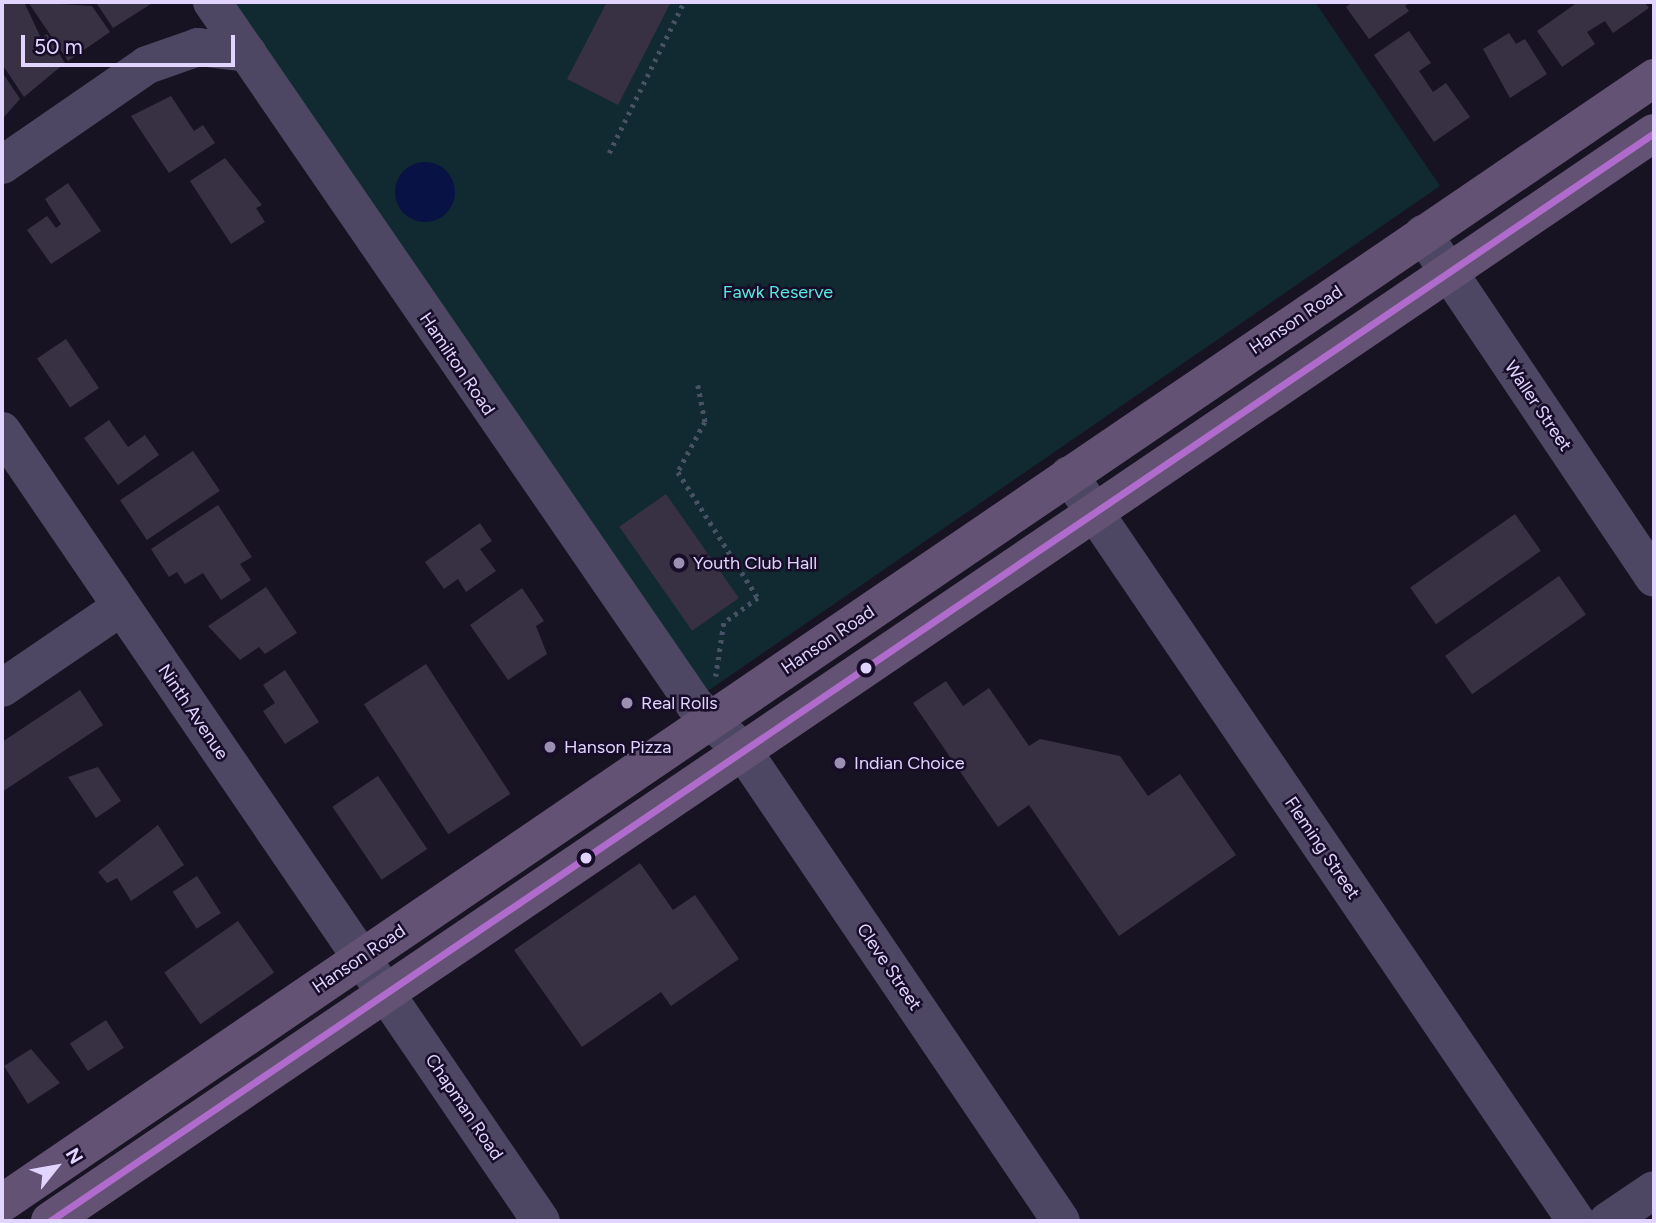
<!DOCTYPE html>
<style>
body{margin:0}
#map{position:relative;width:1656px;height:1223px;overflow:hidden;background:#181322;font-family:Figtree,sans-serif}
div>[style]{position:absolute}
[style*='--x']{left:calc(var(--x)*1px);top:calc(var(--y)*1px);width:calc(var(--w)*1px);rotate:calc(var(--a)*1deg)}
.green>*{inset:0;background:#112930}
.water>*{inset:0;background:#081245}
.round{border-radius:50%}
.building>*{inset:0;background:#383144;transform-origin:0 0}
.path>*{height:4.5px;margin-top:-2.25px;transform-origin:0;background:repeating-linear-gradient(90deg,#485265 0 3.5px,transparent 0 8.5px)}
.minor>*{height:38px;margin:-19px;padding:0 19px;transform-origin:19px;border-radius:19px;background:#4e4763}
.major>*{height:38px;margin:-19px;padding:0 19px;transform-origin:19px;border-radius:19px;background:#635274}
.bus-1>*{height:7px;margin:-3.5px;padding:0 3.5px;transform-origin:3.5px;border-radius:3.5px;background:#b06ccc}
.dots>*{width:19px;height:19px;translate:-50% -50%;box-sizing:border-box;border:4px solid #170d28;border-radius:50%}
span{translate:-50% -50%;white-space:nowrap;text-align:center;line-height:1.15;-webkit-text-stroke:5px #170d28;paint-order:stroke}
.park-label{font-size:18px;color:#55eadf}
.street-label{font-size:18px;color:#e1d4ff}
.poi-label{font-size:18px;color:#e1d4ff}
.left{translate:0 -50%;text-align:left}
.frame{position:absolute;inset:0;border:4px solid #e1d4ff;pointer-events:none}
.north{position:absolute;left:21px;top:1132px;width:70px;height:70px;-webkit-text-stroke:5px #170d28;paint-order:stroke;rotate:59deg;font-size:19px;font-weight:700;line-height:28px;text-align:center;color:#e1d4ff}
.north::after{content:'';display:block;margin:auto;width:24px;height:32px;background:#e1d4ff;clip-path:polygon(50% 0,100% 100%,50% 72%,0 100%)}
.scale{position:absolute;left:21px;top:35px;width:214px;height:32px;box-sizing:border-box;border:4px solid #e1d4ff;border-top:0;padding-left:9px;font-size:21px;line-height:24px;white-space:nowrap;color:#e1d4ff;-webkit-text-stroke:5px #170d28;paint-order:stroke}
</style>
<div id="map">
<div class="green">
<i style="clip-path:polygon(228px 2px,1315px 2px,1440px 186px,705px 693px)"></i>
</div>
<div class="water">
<i class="round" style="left:395px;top:162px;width:60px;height:60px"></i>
</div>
<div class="building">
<i style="clip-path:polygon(2px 2px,24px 2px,41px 38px,47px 34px,65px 63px,24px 97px,2px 64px)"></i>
<i style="clip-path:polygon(28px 2px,92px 6px,110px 32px,68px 61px)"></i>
<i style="clip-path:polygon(154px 2px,113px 28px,97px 4px,100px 2px)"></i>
<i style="clip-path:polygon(607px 2px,671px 2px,618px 105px,567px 79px)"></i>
<i style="clip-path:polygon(1353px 2px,1411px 2px,1405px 6px,1409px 11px,1369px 39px,1346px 7px)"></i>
<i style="clip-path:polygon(1578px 2px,1644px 2px,1649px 8px,1613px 33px,1605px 21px,1587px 32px,1595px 44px,1562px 67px,1537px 31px)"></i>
<i style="clip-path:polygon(1409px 31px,1431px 63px,1419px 71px,1433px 92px,1446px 83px,1470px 117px,1434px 142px,1374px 55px)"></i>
<i style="clip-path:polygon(1509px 33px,1516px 44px,1525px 39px,1547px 74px,1510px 98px,1483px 49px)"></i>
<i style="clip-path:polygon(2px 72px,20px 99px,3px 118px,2px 117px)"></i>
<i style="clip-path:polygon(171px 96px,194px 131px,203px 125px,215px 143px,169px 173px,131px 116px)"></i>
<i style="clip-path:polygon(225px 158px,262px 205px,256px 208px,265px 222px,231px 244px,190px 181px)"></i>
<i style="clip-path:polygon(68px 183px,101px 231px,51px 264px,27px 230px,47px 216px,56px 228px,61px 224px,45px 199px)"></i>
<i style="left:66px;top:339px;width:59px;height:35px;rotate:56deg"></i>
<i style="clip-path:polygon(109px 420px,128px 447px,145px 435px,159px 455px,118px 485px,84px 438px)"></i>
<i style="left:193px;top:451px;width:48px;height:88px;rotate:56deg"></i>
<i style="left:666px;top:494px;width:127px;height:57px;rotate:55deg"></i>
<i style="clip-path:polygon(218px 505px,252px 557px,240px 564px,251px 580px,221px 600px,203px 573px,185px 584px,177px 572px,169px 577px,151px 549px)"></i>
<i style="left:1515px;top:514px;width:45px;height:128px;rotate:55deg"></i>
<i style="clip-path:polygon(480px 523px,492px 541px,480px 549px,496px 571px,466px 592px,458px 579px,444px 589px,425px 562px)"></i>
<i style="left:1559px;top:576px;width:47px;height:139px;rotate:55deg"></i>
<i style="clip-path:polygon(266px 587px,297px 633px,265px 654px,259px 647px,240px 660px,208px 626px)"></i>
<i style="clip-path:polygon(522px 588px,544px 621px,536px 626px,547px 654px,508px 680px,470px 625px)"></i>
<i style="left:426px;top:664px;width:155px;height:74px;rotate:57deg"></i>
<i style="clip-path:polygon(285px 670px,319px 722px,285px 744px,263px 711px,275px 703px,263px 685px)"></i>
<i style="clip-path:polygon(946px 681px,963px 706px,989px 688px,1029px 746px,1040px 739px,1120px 756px,1148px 796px,1180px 774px,1236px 855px,1119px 936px,1029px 805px,998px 827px,913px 703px)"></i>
<i style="clip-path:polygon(80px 690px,103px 725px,2px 792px,2px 742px)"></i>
<i style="clip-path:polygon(98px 767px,121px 801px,96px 818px,68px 777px)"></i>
<i style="left:378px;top:776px;width:88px;height:55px;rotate:56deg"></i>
<i style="clip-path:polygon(158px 825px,184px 865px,131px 901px,117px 878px,107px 883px,98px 872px)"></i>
<i style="clip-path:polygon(640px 863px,673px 910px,695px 895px,739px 959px,671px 1006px,661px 992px,582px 1047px,514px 950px)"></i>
<i style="left:197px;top:876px;width:44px;height:29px;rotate:57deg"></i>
<i style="left:238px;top:921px;width:63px;height:90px;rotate:55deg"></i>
<i style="left:106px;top:1020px;width:33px;height:43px;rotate:57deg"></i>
<i style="clip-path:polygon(31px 1049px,60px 1083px,28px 1104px,4px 1066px)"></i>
</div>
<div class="path">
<i style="--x:609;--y:153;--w:169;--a:-63.6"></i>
<i style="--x:698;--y:385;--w:38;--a:79"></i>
<i style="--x:705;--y:422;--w:57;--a:118.4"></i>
<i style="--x:678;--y:472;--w:149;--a:57.6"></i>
<i style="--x:758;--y:598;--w:42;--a:143.7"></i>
<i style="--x:724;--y:623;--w:54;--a:98.6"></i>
</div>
<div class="minor">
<i style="--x:212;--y:2;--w:853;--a:55.51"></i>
<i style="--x:695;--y:705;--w:66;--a:43.8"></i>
<i style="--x:743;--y:751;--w:567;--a:55.92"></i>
<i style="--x:2;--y:165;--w:176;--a:-34.6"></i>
<i style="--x:147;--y:65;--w:54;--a:-19.4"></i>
<i style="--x:198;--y:47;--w:50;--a:6.8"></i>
<i style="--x:1423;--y:234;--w:414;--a:56.1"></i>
<i style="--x:2;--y:431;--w:956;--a:55.7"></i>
<i style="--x:1069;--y:475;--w:902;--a:55.8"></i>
<i style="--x:2;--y:688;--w:144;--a:-34.2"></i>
<i style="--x:1608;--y:1221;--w:55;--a:-34"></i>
</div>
<div class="major">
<i style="--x:2;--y:1203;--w:1999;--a:-34.25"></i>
<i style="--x:50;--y:1221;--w:1938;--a:-34.15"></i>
</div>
<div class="bus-1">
<i style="--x:50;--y:1221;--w:1938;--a:-34.15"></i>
</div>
<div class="dots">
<i style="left:679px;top:563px;background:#9b90b2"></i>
<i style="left:866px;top:668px;background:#e1d4ff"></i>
<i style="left:627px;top:703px;background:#9b90b2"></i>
<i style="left:550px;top:747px;background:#9b90b2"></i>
<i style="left:840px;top:763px;background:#9b90b2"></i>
<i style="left:586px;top:858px;background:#e1d4ff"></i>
</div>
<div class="park-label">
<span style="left:778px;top:292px">Fawk Reserve</span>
</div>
<div class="street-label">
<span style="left:1296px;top:320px;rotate:-34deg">Hanson Road</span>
<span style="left:457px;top:364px;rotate:56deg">Hamilton Road</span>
<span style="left:1538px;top:406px;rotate:56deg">Waller Street</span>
<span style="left:828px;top:640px;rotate:-34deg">Hanson Road</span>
<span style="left:193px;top:712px;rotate:56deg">Ninth Avenue</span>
<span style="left:1322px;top:848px;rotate:56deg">Fleming Street</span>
<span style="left:359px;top:959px;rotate:-34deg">Hanson Road</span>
<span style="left:889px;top:967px;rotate:56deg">Cleve Street</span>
<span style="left:464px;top:1107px;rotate:56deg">Chapman Road</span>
</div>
<div class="poi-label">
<span class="left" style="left:693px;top:563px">Youth Club Hall</span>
<span class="left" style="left:641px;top:703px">Real Rolls</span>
<span class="left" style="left:564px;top:747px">Hanson Pizza</span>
<span class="left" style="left:854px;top:763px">Indian Choice</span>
</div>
<div class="frame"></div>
<div class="north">N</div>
<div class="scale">50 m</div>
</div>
